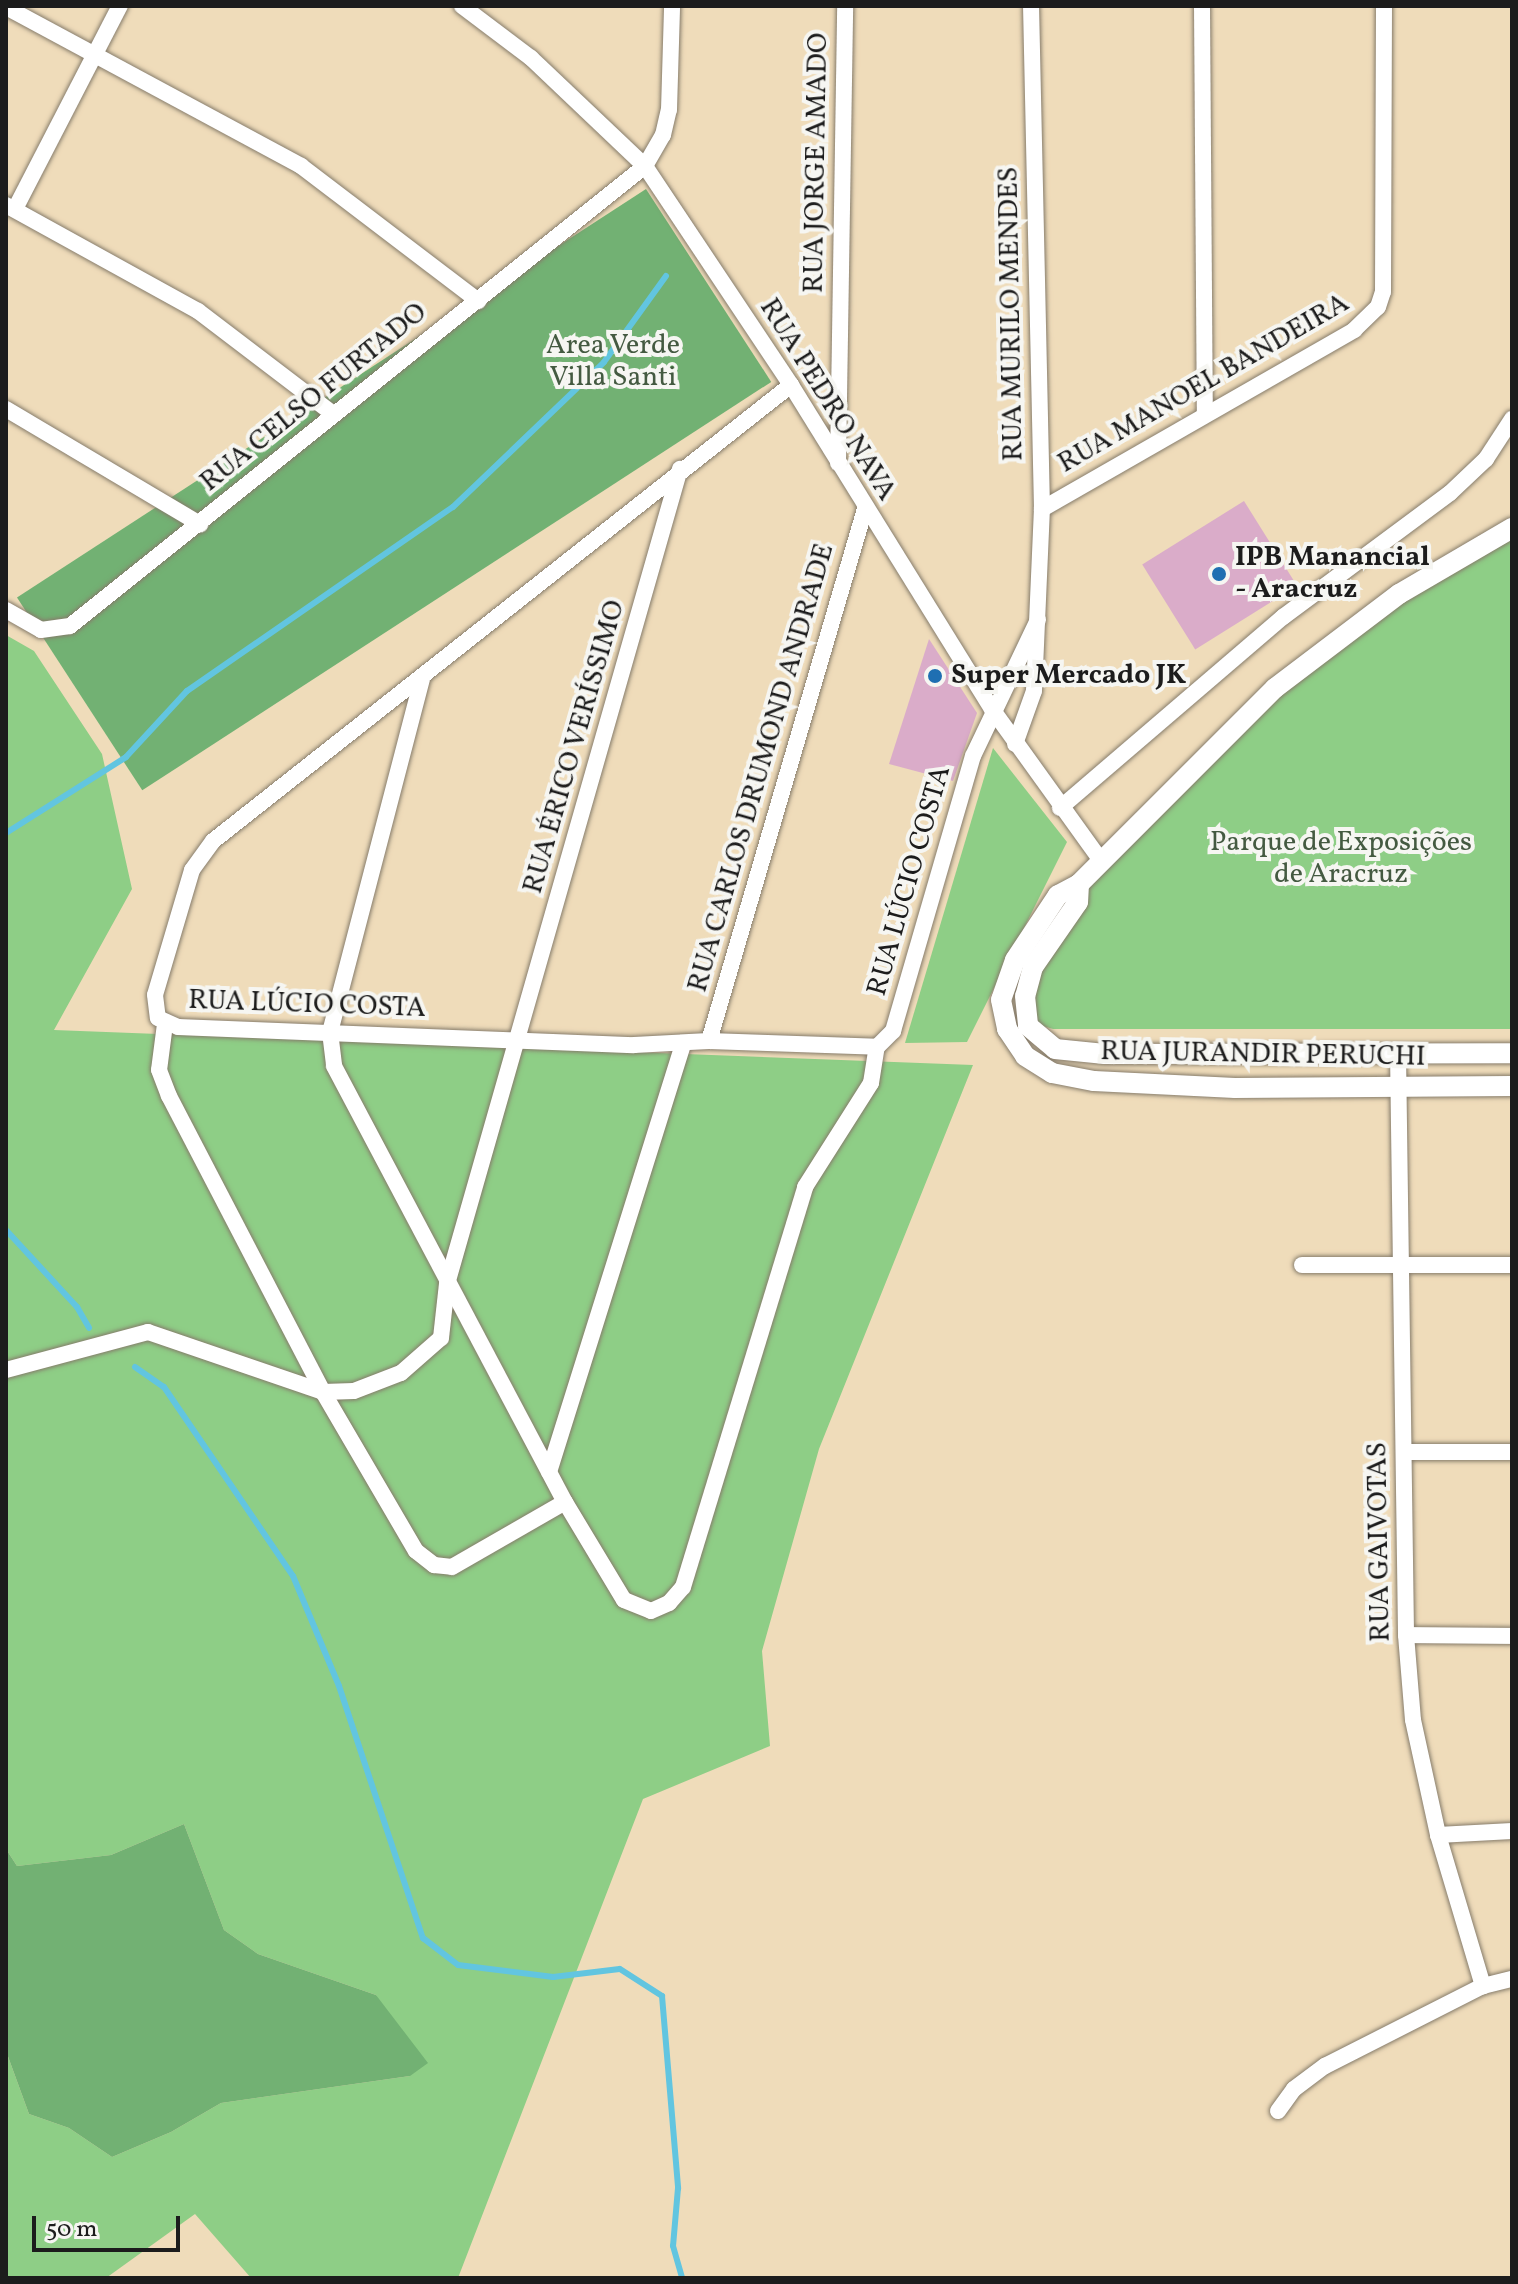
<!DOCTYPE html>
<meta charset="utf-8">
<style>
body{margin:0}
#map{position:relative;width:1518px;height:2284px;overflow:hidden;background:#efdcba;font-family:Vollkorn,serif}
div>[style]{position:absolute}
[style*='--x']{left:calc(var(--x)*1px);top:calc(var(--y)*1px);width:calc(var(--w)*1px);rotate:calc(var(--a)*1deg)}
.green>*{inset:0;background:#8ece86}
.forest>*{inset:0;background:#72b173;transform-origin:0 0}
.stream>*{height:6px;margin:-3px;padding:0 3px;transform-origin:3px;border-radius:3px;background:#62c5e0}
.building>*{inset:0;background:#daacc9;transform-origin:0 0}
.roads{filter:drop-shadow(0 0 2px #867c6b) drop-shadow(0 0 2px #867c6b)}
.minor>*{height:16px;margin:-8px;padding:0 8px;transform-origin:8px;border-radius:8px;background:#fff}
.tertiary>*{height:20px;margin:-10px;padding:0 10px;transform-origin:10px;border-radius:10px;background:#fff}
.dots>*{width:22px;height:22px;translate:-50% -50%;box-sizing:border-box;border:4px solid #f6f6f2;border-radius:50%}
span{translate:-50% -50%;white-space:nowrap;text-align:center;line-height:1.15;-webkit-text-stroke:8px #f6f6f2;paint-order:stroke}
.street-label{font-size:28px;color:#1c1c1c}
.park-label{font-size:28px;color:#445a41}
.poi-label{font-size:28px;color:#1c1c1c;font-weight:700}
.left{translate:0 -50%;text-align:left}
.frame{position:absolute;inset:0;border:8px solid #1c1c1c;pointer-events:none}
.scale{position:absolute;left:32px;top:2216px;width:148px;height:36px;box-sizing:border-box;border:4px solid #1c1c1c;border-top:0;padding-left:10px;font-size:24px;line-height:28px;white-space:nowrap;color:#1c1c1c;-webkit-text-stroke:6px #f6f6f2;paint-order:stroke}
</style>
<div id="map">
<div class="green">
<i style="clip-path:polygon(1512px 533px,1512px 1029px,1053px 1029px,1036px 1024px,1020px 984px,1021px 972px,1095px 871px,1332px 643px)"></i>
<i style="clip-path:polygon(6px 635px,34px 651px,102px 754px,132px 889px,54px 1030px,973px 1065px,819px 1449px,762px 1651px,770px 1746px,643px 1799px,458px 2278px,251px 2278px,195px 2214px,106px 2278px,6px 2278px,6px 2051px,29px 2114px,69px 2128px,112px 2157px,171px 2132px,221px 2103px,410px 2076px,376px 1995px,258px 1954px,224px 1930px,184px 1824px,111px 1855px,17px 1866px,6px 1849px)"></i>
<i style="clip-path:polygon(993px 748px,1067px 842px,967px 1042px,905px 1043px)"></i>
</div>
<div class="forest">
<i style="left:646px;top:189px;width:230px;height:750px;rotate:57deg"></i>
<i style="clip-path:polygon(184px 1824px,224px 1930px,258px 1954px,376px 1995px,428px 2063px,410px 2076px,221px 2103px,171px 2132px,112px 2157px,69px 2128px,29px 2114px,6px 2051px,6px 1849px,17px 1866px,111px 1855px)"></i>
</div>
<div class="stream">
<i style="--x:6;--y:833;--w:142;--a:-32.3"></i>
<i style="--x:126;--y:757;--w:90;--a:-47.3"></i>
<i style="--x:187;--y:691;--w:323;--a:-34.7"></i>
<i style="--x:453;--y:507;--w:209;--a:-43.8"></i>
<i style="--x:604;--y:362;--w:106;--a:-54.2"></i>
<i style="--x:6;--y:1230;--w:105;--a:47.3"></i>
<i style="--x:77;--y:1307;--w:24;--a:60"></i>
<i style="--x:135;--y:1367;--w:35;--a:35"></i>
<i style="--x:164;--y:1387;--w:229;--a:55.7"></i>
<i style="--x:293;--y:1576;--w:119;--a:67.3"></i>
<i style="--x:339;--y:1686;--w:266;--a:71.6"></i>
<i style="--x:423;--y:1938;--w:44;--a:37.6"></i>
<i style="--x:458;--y:1965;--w:96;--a:7.2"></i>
<i style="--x:553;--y:1977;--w:67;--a:-6.8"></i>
<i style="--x:620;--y:1969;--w:50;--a:32.7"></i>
<i style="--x:662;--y:1996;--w:193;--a:85.2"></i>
<i style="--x:678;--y:2188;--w:58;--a:94.9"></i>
<i style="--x:673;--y:2246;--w:33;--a:74"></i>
</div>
<div class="building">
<i style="left:1244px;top:501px;width:100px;height:120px;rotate:58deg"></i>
<i style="clip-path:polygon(929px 639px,977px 713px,953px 781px,889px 764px)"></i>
</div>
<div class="roads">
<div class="minor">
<i style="--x:462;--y:6;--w:86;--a:37"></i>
<i style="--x:531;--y:58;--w:157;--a:43.5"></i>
<i style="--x:645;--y:166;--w:263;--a:56.3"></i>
<i style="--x:791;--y:385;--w:381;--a:58.2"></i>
<i style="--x:992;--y:709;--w:188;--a:54.3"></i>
<i style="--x:1202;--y:6;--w:408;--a:89.6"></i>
<i style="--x:6;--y:7;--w:335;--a:28.3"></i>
<i style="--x:301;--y:166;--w:223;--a:37.3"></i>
<i style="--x:6;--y:205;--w:219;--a:28.9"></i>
<i style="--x:198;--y:311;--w:168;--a:37.3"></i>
<i style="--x:15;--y:209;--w:229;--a:-62.7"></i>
<i style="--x:791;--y:385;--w:736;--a:141.73"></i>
<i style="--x:213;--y:841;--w:36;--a:126"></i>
<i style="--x:192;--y:870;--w:130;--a:106.5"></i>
<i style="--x:155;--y:995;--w:23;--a:83"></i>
<i style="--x:158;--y:1018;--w:22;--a:24"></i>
<i style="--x:178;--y:1027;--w:456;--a:2.3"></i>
<i style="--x:634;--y:1045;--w:75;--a:-3.1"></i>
<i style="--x:709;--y:1041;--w:168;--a:2"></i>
<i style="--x:877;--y:1047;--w:23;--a:-45"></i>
<i style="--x:893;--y:1031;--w:286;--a:-73.8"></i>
<i style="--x:973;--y:756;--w:151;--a:-64.5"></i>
<i style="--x:6;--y:409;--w:226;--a:30.7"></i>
<i style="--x:838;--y:463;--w:457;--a:-89.1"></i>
<i style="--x:1042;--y:509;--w:360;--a:-29.8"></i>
<i style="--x:1354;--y:330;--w:33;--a:-44"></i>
<i style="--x:1378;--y:307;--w:16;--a:-72"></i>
<i style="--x:1383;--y:292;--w:286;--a:-89.8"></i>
<i style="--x:6;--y:610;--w:40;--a:29.7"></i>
<i style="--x:41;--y:630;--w:29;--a:-8"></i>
<i style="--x:70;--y:626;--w:736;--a:-38.66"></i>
<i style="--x:645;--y:166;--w:36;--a:-60"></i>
<i style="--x:663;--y:135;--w:26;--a:-77"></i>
<i style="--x:669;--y:110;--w:104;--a:-88.3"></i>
<i style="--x:422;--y:679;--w:365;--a:104.6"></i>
<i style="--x:330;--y:1032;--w:34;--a:83"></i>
<i style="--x:334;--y:1066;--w:493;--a:62.1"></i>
<i style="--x:565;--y:1502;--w:114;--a:59"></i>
<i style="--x:624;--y:1600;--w:29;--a:22"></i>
<i style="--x:651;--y:1611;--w:20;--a:-24"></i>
<i style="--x:669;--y:1603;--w:21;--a:-49"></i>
<i style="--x:683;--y:1587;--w:418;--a:-73"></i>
<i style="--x:805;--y:1187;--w:123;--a:-57.6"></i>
<i style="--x:871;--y:1083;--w:36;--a:-81"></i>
<i style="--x:1015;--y:744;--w:56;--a:-70.3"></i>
<i style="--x:1034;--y:691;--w:182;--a:-87.5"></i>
<i style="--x:1042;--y:509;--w:503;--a:-91.25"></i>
<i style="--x:1060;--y:808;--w:294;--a:-40.6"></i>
<i style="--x:1283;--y:617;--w:208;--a:-36.6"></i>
<i style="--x:1450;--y:493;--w:50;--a:-43.4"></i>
<i style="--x:1486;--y:459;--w:48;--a:-57"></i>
<i style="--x:165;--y:1024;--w:46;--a:97.4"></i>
<i style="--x:159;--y:1070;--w:28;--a:69"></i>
<i style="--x:169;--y:1096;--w:334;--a:62.5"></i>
<i style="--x:323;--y:1392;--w:184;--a:59.7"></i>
<i style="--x:416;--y:1551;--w:23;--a:38"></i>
<i style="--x:434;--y:1565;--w:18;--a:6"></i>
<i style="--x:452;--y:1567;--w:130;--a:-29.9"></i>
<i style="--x:709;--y:1041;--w:554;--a:-73.66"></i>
<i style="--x:1398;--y:1053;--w:582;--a:89.21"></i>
<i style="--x:1406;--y:1635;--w:85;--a:85.3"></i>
<i style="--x:1413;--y:1720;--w:118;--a:77.7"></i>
<i style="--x:1438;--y:1835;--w:158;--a:73.4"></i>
<i style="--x:1302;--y:1265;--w:210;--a:0"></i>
<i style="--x:6;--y:1370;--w:147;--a:-15"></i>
<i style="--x:148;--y:1332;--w:185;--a:18.9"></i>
<i style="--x:323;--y:1392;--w:31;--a:-2"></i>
<i style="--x:354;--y:1391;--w:50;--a:-21"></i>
<i style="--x:401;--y:1373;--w:53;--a:-41.2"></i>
<i style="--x:441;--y:1338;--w:54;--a:-83.7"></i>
<i style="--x:447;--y:1284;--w:848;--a:-74.05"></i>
<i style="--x:1405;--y:1452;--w:107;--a:0"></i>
<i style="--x:549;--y:1472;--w:448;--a:-72.6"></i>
<i style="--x:1406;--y:1635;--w:106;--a:0.5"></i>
<i style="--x:1438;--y:1835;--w:74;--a:-3.1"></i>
<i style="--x:1278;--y:2111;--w:27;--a:-54"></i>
<i style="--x:1294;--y:2089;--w:39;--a:-37"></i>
<i style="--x:1325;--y:2066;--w:177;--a:-26.9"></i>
<i style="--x:1483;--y:1986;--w:30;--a:-14"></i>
</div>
<div class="tertiary">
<i style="--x:1512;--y:528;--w:131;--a:149.7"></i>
<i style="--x:1399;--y:594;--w:156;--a:142.8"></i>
<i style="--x:1275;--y:688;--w:277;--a:135"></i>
<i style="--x:1079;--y:884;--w:24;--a:152"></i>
<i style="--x:1058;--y:895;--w:78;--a:123.5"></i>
<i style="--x:1015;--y:960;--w:42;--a:109.3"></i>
<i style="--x:1001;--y:1000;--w:30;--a:78"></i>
<i style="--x:1007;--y:1029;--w:32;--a:56"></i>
<i style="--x:1025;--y:1056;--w:32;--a:32"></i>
<i style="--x:1052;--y:1073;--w:43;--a:10.8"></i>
<i style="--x:1094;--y:1081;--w:141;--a:2.8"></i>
<i style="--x:1235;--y:1088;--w:277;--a:-0.4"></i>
<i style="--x:1079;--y:884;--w:18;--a:93"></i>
<i style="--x:1078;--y:902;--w:79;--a:124.7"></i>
<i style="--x:1033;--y:967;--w:30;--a:105"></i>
<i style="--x:1025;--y:996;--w:30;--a:84"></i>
<i style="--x:1028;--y:1026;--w:35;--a:40"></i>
<i style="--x:1055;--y:1049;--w:50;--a:5.7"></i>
<i style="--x:1105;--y:1054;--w:407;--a:-0.1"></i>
</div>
</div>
<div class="dots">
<i style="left:1219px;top:574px;background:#1f6fb2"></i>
<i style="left:935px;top:676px;background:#1f6fb2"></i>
</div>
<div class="street-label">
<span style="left:817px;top:163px;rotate:-89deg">RUA JORGE AMADO</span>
<span style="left:1012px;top:314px;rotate:-91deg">RUA MURILO MENDES</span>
<span style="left:1204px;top:384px;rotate:-30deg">RUA MANOEL BANDEIRA</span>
<span style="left:314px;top:398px;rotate:-39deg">RUA CELSO FURTADO</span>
<span style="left:827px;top:400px;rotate:58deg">RUA PEDRO NAVA</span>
<span style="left:575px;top:747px;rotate:-74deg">RUA ÉRICO VERÍSSIMO</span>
<span style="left:762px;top:768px;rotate:-74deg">RUA CARLOS DRUMOND ANDRADE</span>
<span style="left:910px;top:881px;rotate:-74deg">RUA LÚCIO COSTA</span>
<span style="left:307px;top:1005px;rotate:2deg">RUA LÚCIO COSTA</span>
<span style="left:1263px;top:1055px;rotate:1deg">RUA JURANDIR PERUCHI</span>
<span style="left:1380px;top:1542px;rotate:-91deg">RUA GAIVOTAS</span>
</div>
<div class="park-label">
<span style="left:613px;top:362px">Area Verde<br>Villa Santi</span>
<span style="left:1341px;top:859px">Parque de Exposições<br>de Aracruz</span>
</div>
<div class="poi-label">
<span class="left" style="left:1235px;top:574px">IPB Manancial<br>- Aracruz</span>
<span class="left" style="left:951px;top:676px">Super Mercado JK</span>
</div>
<div class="frame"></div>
<div class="scale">50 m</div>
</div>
